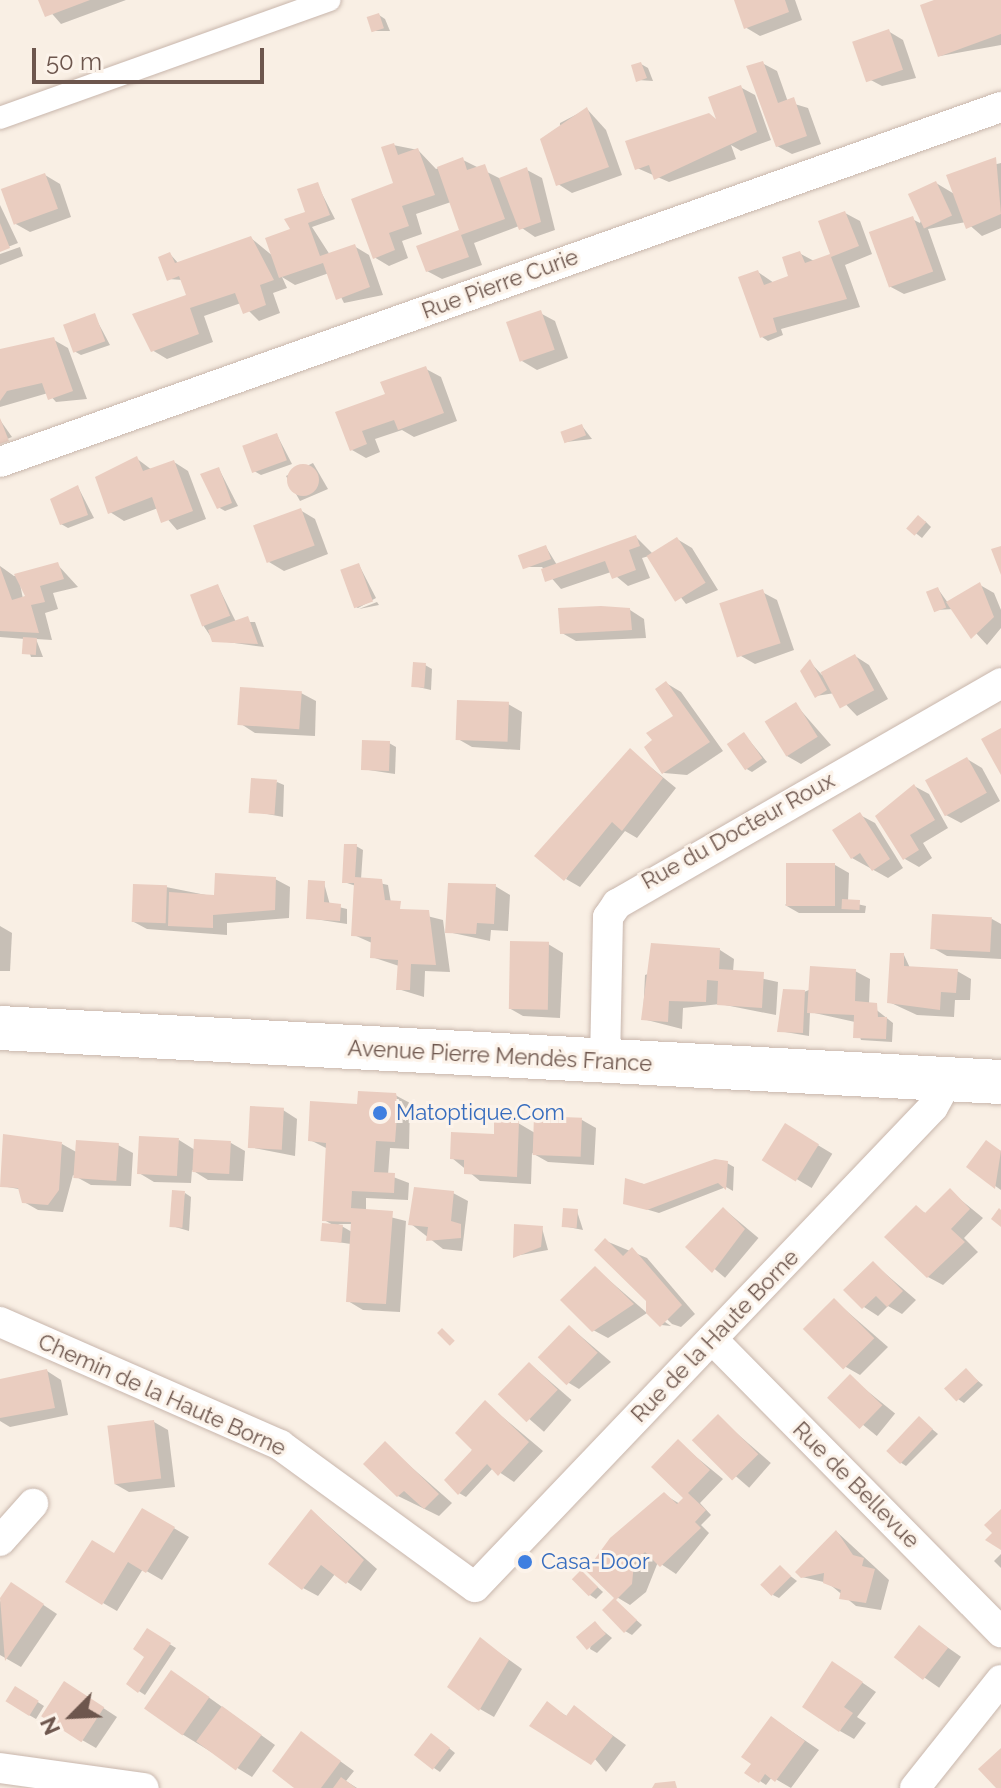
<!DOCTYPE html>
<meta charset="utf-8">
<style>
body{margin:0}
#map{position:relative;width:1001px;height:1788px;overflow:hidden;background:#f9efe4;font-family:Raleway,sans-serif}
div>[style]{position:absolute}
[style*='--x']{left:calc(var(--x)*1px);top:calc(var(--y)*1px);width:calc(var(--w)*1px);rotate:calc(var(--a)*1deg)}
.shadow>*{inset:0;background:#0003;transform-origin:0 0}
.building>*{inset:0;background:#eacdc0;transform-origin:0 0}
.round{border-radius:50%}
.roads{filter:drop-shadow(0 0 2px #c8b6ac) drop-shadow(0 0 2px #c8b6ac)}
.pedestrian>*{height:22px;margin:-11px;padding:0 11px;transform-origin:11px;border-radius:11px;background:#fff}
.minor>*{height:30px;margin:-15px;padding:0 15px;transform-origin:15px;border-radius:15px;background:#fff}
.secondary>*{height:44px;margin:-22px;padding:0 22px;transform-origin:22px;border-radius:22px;background:#fff}
.dots>*{width:22px;height:22px;translate:-50% -50%;box-sizing:border-box;border:4px solid #fcf3ea;border-radius:50%}
span{translate:-50% -50%;white-space:nowrap;text-align:center;line-height:1.15;-webkit-text-stroke:6px #fcf3ea;paint-order:stroke}
.street-label{font-size:22px;color:#6d564d}
.shop-label{font-size:22px;color:#366cbe}
.left{translate:0 -50%;text-align:left}
.north{position:absolute;left:32px;top:1676px;width:80px;height:80px;-webkit-text-stroke:6px #fcf3ea;paint-order:stroke;rotate:246deg;font-size:22px;font-weight:700;line-height:32px;text-align:center;color:#6d564d}
.north::after{content:'';display:block;margin:auto;width:28px;height:36px;background:#6d564d;clip-path:polygon(50% 0,100% 100%,50% 72%,0 100%)}
.scale{position:absolute;left:32px;top:48px;width:232px;height:36px;box-sizing:border-box;border:4px solid #6d564d;border-top:0;padding-left:10px;font-size:24px;line-height:28px;white-space:nowrap;color:#6d564d;-webkit-text-stroke:6px #fcf3ea;paint-order:stroke}
</style>
<div id="map">
<div class="shadow">
<i style="clip-path:polygon(40px 0,126px 0,61px 24px)"></i>
<i style="clip-path:polygon(736px 0,795px 0,802px 20px,760px 36px,745px 27px)"></i>
<i style="clip-path:polygon(940px 0,1001px 0,1001px 45px,940px 56px)"></i>
<i style="clip-path:polygon(379px 15px,385px 19px,390px 31px,375px 31px)"></i>
<i style="clip-path:polygon(888px 31px,903px 40px,916px 78px,882px 86px,867px 78px)"></i>
<i style="clip-path:polygon(762px 63px,777px 71px,788px 102px,808px 108px,821px 144px,792px 154px,777px 146px)"></i>
<i style="clip-path:polygon(641px 64px,648px 68px,653px 81px,638px 80px)"></i>
<i style="clip-path:polygon(740px 87px,755px 95px,771px 140px,741px 151px,731px 145px,736px 159px,669px 182px,637px 168px,719px 122px)"></i>
<i style="clip-path:polygon(587px 109px,606px 130px,622px 175px,572px 193px,558px 184px,560px 123px)"></i>
<i style="clip-path:polygon(393px 145px,418px 150px,436px 169px,463px 160px,501px 179px,527px 170px,542px 178px,555px 230px,535px 237px,519px 226px,474px 243px,482px 265px,442px 279px,427px 271px,462px 232px,451px 202px,416px 214px,422px 234px,402px 241px,408px 258px,389px 266px,374px 257px,396px 184px)"></i>
<i style="clip-path:polygon(1001px 163px,1001px 228px,982px 236px,966px 222px,928px 229px,946px 280px,904px 294px,889px 286px,912px 219px,920px 223px,936px 183px,956px 195px,949px 176px)"></i>
<i style="clip-path:polygon(45px 175px,60px 184px,71px 217px,30px 232px,14px 223px)"></i>
<i style="clip-path:polygon(317px 184px,335px 219px,312px 227px,330px 255px,354px 246px,369px 255px,383px 295px,344px 303px,329px 273px,295px 285px,282px 277px,287px 288px,273px 293px,280px 313px,259px 321px,241px 303px,204px 316px,213px 342px,167px 359px,152px 350px,188px 296px,183px 280px,168px 279px,170px 254px,179px 264px,251px 238px,274px 257px,307px 213px)"></i>
<i style="clip-path:polygon(0 205px,18px 243px,0 250px)"></i>
<i style="clip-path:polygon(845px 213px,860px 221px,872px 254px,845px 265px,860px 307px,781px 329px,783px 335px,768px 341px,762px 337px,758px 272px,774px 283px,791px 277px,799px 253px,814px 261px,833px 255px)"></i>
<i style="clip-path:polygon(20px 247px,23px 256px,0 265px,0 254px)"></i>
<i style="clip-path:polygon(540px 313px,555px 321px,568px 358px,537px 370px,522px 361px)"></i>
<i style="clip-path:polygon(94px 315px,110px 345px,81px 355px,74px 351px)"></i>
<i style="clip-path:polygon(54px 340px,68px 348px,87px 399px,56px 402px,48px 393px,0 407px,0 351px)"></i>
<i style="clip-path:polygon(426px 369px,441px 377px,457px 421px,414px 437px,402px 430px,375px 439px,380px 452px,366px 458px,352px 450px,338px 413px,388px 396px)"></i>
<i style="clip-path:polygon(0 420px,12px 437px,0 442px)"></i>
<i style="clip-path:polygon(582px 426px,592px 439px,566px 442px)"></i>
<i style="clip-path:polygon(277px 435px,292px 464px,261px 475px,254px 471px)"></i>
<i style="clip-path:polygon(136px 458px,152px 470px,174px 462px,188px 471px,206px 519px,177px 530px,158px 508px,124px 521px,110px 512px)"></i>
<i style="clip-path:polygon(313px 463px,328px 489px,300px 501px,286px 476px)"></i>
<i style="clip-path:polygon(219px 469px,238px 506px,225px 511px,218px 507px)"></i>
<i style="clip-path:polygon(78px 487px,94px 518px,68px 528px,61px 524px)"></i>
<i style="clip-path:polygon(300px 510px,315px 519px,328px 554px,284px 571px,269px 562px)"></i>
<i style="clip-path:polygon(925px 521px,931px 527px,922px 538px,909px 528px)"></i>
<i style="clip-path:polygon(636px 537px,654px 555px,677px 539px,692px 548px,718px 590px,686px 604px,649px 556px,642px 558px,650px 578px,628px 586px,611px 572px,561px 589px,542px 567px,524px 567px,546px 547px,557px 565px)"></i>
<i style="clip-path:polygon(evenodd,57px 564px,78px 587px,53px 593px,58px 609px,45px 613px,52px 640px,36px 639px,43px 657px,31px 657px,25px 639px,0 637px,0 566px,14px 576px,57px 564px,19px 579px,27px 598px,23px 599px,19px 579px)"></i>
<i style="clip-path:polygon(359px 565px,376px 598px,358px 608px,356px 607px)"></i>
<i style="clip-path:polygon(980px 585px,994px 593px,1001px 610px,1001px 628px,987px 645px,954px 609px,935px 610px,938px 589px,948px 603px)"></i>
<i style="clip-path:polygon(218px 586px,236px 622px,255px 622px,264px 647px,213px 640px,203px 625px)"></i>
<i style="clip-path:polygon(762px 592px,777px 600px,794px 650px,755px 664px,741px 656px)"></i>
<i style="clip-path:polygon(377px 602px,379px 605px,359px 609px)"></i>
<i style="clip-path:polygon(630px 610px,644px 619px,646px 638px,576px 641px,562px 633px)"></i>
<i style="clip-path:polygon(855px 656px,869px 665px,888px 699px,857px 716px,835px 693px,816px 696px,810px 662px,822px 675px)"></i>
<i style="clip-path:polygon(425px 665px,432px 669px,431px 690px,414px 686px)"></i>
<i style="clip-path:polygon(666px 683px,681px 692px,723px 751px,687px 775px,664px 773px,676px 716px)"></i>
<i style="clip-path:polygon(301px 693px,316px 701px,315px 736px,255px 733px,241px 724px)"></i>
<i style="clip-path:polygon(508px 704px,522px 712px,520px 750px,472px 747px,458px 739px)"></i>
<i style="clip-path:polygon(796px 705px,831px 745px,801px 764px,787px 756px)"></i>
<i style="clip-path:polygon(744px 734px,767px 762px,752px 772px,745px 768px)"></i>
<i style="clip-path:polygon(389px 743px,396px 747px,395px 774px,362px 769px)"></i>
<i style="clip-path:polygon(631px 751px,676px 788px,637px 838px,625px 831px,580px 887px,566px 879px)"></i>
<i style="clip-path:polygon(967px 759px,982px 768px,1000px 801px,961px 823px,946px 815px)"></i>
<i style="clip-path:polygon(277px 782px,284px 785px,283px 817px,251px 811px)"></i>
<i style="clip-path:polygon(914px 786px,929px 794px,948px 828px,923px 843px,932px 858px,919px 867px,905px 859px)"></i>
<i style="clip-path:polygon(860px 815px,875px 823px,903px 868px,888px 878px,852px 858px)"></i>
<i style="clip-path:polygon(356px 846px,363px 850px,361px 879px,388px 885px,391px 903px,383px 905px,443px 920px,450px 972px,425px 971px,424px 997px,398px 989px,399px 966px,372px 957px,372px 943px,354px 935px,356px 886px,344px 882px)"></i>
<i style="clip-path:polygon(835px 865px,849px 873px,848px 902px,866px 906px,865px 913px,799px 913px,785px 905px)"></i>
<i style="clip-path:polygon(275px 879px,290px 887px,289px 918px,227px 923px,227px 935px,147px 929px,132px 921px,166px 887px,216px 897px)"></i>
<i style="clip-path:polygon(324px 883px,330px 905px,347px 909px,347px 924px,308px 918px)"></i>
<i style="clip-path:polygon(495px 886px,510px 895px,508px 931px,491px 930px,490px 941px,448px 932px)"></i>
<i style="clip-path:polygon(992px 919px,1001px 924px,1001px 959px,947px 956px,933px 948px)"></i>
<i style="clip-path:polygon(0 926px,12px 933px,10px 971px,0 971px)"></i>
<i style="clip-path:polygon(548px 944px,563px 953px,560px 1018px,523px 1016px,509px 1008px)"></i>
<i style="clip-path:polygon(720px 950px,734px 959px,733px 972px,778px 982px,776px 1015px,720px 1004px,683px 1008px,682px 1029px,643px 1019px,645px 975px)"></i>
<i style="clip-path:polygon(904px 955px,910px 968px,957px 971px,971px 979px,970px 1000px,955px 1000px,954px 1017px,917px 1015px,889px 1002px)"></i>
<i style="clip-path:polygon(855px 971px,870px 979px,869px 1004px,893px 1023px,892px 1042px,861px 1040px,855px 1022px,810px 1012px,809px 1036px,779px 1031px,804px 992px)"></i>
<i style="clip-path:polygon(evenodd,395px 1095px,410px 1103px,409px 1149px,390px 1148px,388px 1175px,409px 1183px,408px 1200px,366px 1198px,366px 1211px,406px 1221px,400px 1312px,363px 1310px,348px 1301px,351px 1244px,323px 1240px,335px 1226px,324px 1220px,328px 1149px,310px 1140px,359px 1106px,395px 1095px,338px 1224px,352px 1224px,352px 1232px,338px 1224px)"></i>
<i style="clip-path:polygon(283px 1110px,297px 1119px,295px 1156px,249px 1147px)"></i>
<i style="clip-path:polygon(582px 1120px,596px 1128px,594px 1165px,548px 1162px,532px 1153px,531px 1184px,480px 1181px,452px 1158px,518px 1123px,535px 1133px)"></i>
<i style="left:786px;top:1126px;width:54px;height:40px;rotate:31deg"></i>
<i style="clip-path:polygon(179px 1140px,195px 1150px,231px 1143px,245px 1151px,243px 1181px,208px 1180px,192px 1170px,191px 1183px,154px 1182px,139px 1173px)"></i>
<i style="clip-path:polygon(986px 1143px,1001px 1151px,1001px 1190px,968px 1167px)"></i>
<i style="clip-path:polygon(62px 1144px,78px 1153px,118px 1145px,133px 1153px,131px 1186px,91px 1185px,73px 1175px,63px 1212px,38px 1210px,24px 1202px,24px 1190px,2px 1186px)"></i>
<i style="clip-path:polygon(727px 1163px,734px 1167px,733px 1191px,726px 1187px,659px 1213px,625px 1203px,627px 1181px,649px 1185px)"></i>
<i style="clip-path:polygon(950px 1191px,983px 1218px,964px 1238px,978px 1252px,943px 1285px,928px 1277px,916px 1208px,927px 1214px)"></i>
<i style="clip-path:polygon(185px 1193px,191px 1197px,189px 1231px,172px 1226px)"></i>
<i style="clip-path:polygon(453px 1193px,468px 1201px,462px 1251px,443px 1249px,411px 1224px)"></i>
<i style="left:724px;top:1209px;width:45px;height:52px;rotate:40deg"></i>
<i style="clip-path:polygon(577px 1211px,583px 1230px,563px 1226px)"></i>
<i style="clip-path:polygon(542px 1228px,548px 1250px,515px 1256px)"></i>
<i style="clip-path:polygon(606px 1241px,647px 1258px,695px 1314px,681px 1327px,672px 1324px,597px 1250px)"></i>
<i style="clip-path:polygon(873px 1263px,916px 1300px,902px 1314px,888px 1306px,878px 1316px,864px 1307px)"></i>
<i style="clip-path:polygon(595px 1268px,647px 1313px,608px 1338px,593px 1330px)"></i>
<i style="clip-path:polygon(834px 1300px,888px 1347px,860px 1375px,846px 1367px)"></i>
<i style="clip-path:polygon(650px 1312px,671px 1326px,661px 1325px)"></i>
<i style="clip-path:polygon(570px 1327px,611px 1362px,579px 1389px,564px 1380px)"></i>
<i style="left:530px;top:1364px;width:55px;height:42px;rotate:41deg"></i>
<i style="clip-path:polygon(47px 1371px,61px 1380px,68px 1415px,10px 1427px,0 1421px,0 1381px)"></i>
<i style="clip-path:polygon(966px 1371px,983px 1385px,964px 1403px,958px 1399px)"></i>
<i style="left:850px;top:1377px;width:58px;height:29px;rotate:39deg"></i>
<i style="clip-path:polygon(486px 1403px,543px 1451px,514px 1482px,493px 1468px,466px 1497px,459px 1493px)"></i>
<i style="left:718px;top:1417px;width:70px;height:33px;rotate:41deg"></i>
<i style="clip-path:polygon(920px 1419px,938px 1434px,906px 1466px,900px 1462px)"></i>
<i style="clip-path:polygon(154px 1422px,168px 1430px,175px 1487px,129px 1492px,115px 1484px)"></i>
<i style="clip-path:polygon(678px 1442px,723px 1479px,700px 1503px,711px 1515px,701px 1525px,709px 1533px,676px 1574px,658px 1562px,646px 1592px,630px 1605px,615px 1596px,665px 1495px,680px 1504px,686px 1497px)"></i>
<i style="clip-path:polygon(385px 1444px,452px 1503px,439px 1516px,398px 1496px)"></i>
<i style="clip-path:polygon(143px 1510px,189px 1537px,162px 1580px,143px 1569px,117px 1611px,103px 1603px,115px 1556px)"></i>
<i style="clip-path:polygon(312px 1511px,377px 1569px,361px 1591px,335px 1574px,318px 1596px,303px 1588px)"></i>
<i style="clip-path:polygon(837px 1532px,889px 1580px,881px 1610px,856px 1606px,828px 1583px,802px 1577px)"></i>
<i style="clip-path:polygon(1001px 1554px,1001px 1568px,994px 1561px)"></i>
<i style="clip-path:polygon(780px 1568px,797px 1581px,779px 1598px,773px 1595px)"></i>
<i style="clip-path:polygon(581px 1572px,603px 1592px,596px 1599px,590px 1595px)"></i>
<i style="clip-path:polygon(12px 1584px,57px 1614px,21px 1667px,0 1655px,0 1602px)"></i>
<i style="clip-path:polygon(616px 1602px,642px 1625px,632px 1635px,625px 1631px)"></i>
<i style="clip-path:polygon(595px 1624px,612px 1638px,597px 1653px,590px 1649px)"></i>
<i style="left:920px;top:1628px;width:50px;height:38px;rotate:35deg"></i>
<i style="clip-path:polygon(148px 1631px,176px 1648px,145px 1695px,128px 1684px,147px 1656px)"></i>
<i style="clip-path:polygon(481px 1640px,522px 1669px,494px 1717px,480px 1709px)"></i>
<i style="clip-path:polygon(847px 1672px,876px 1692px,857px 1717px,866px 1723px,854px 1739px,840px 1731px)"></i>
<i style="clip-path:polygon(186px 1681px,275px 1745px,252px 1777px,182px 1734px)"></i>
<i style="clip-path:polygon(16px 1688px,44px 1706px,36px 1719px,29px 1715px)"></i>
<i style="clip-path:polygon(79px 1692px,117px 1717px,96px 1748px,82px 1740px)"></i>
<i style="clip-path:polygon(548px 1704px,568px 1717px,575px 1708px,626px 1745px,606px 1772px)"></i>
<i style="clip-path:polygon(772px 1718px,819px 1750px,791px 1788px,772px 1777px,766px 1785px,760px 1781px,754px 1763px)"></i>
<i style="clip-path:polygon(302px 1734px,354px 1771px,346px 1781px,357px 1788px,297px 1788px)"></i>
<i style="clip-path:polygon(438px 1739px,455px 1753px,440px 1772px,434px 1768px)"></i>
</div>
<div class="building">
<i style="clip-path:polygon(38px 0,90px 0,45px 17px)"></i>
<i style="clip-path:polygon(734px 0,785px 0,789px 12px,744px 29px)"></i>
<i style="clip-path:polygon(934px 0,1001px 0,1001px 34px,938px 57px,920px 5px)"></i>
<i style="left:379px;top:13px;width:16px;height:13px;rotate:72deg"></i>
<i style="left:889px;top:29px;width:43px;height:39px;rotate:71deg"></i>
<i style="clip-path:polygon(763px 61px,778px 103px,794px 97px,807px 136px,776px 147px,746px 66px)"></i>
<i style="clip-path:polygon(641px 62px,647px 78px,636px 82px,631px 65px)"></i>
<i style="clip-path:polygon(741px 85px,757px 132px,654px 180px,649px 165px,635px 170px,625px 141px,709px 113px,716px 119px,708px 97px)"></i>
<i style="clip-path:polygon(587px 107px,609px 167px,556px 186px,540px 139px)"></i>
<i style="clip-path:polygon(394px 143px,398px 155px,418px 148px,435px 195px,402px 206px,409px 226px,389px 233px,395px 250px,373px 259px,351px 199px,393px 183px,381px 147px)"></i>
<i style="clip-path:polygon(463px 157px,467px 170px,485px 164px,505px 219px,461px 235px,469px 257px,426px 272px,416px 246px,459px 230px,437px 167px)"></i>
<i style="clip-path:polygon(996px 157px,1001px 214px,966px 229px,946px 175px)"></i>
<i style="clip-path:polygon(527px 167px,541px 222px,519px 230px,499px 178px)"></i>
<i style="left:45px;top:173px;width:38px;height:47px;rotate:70deg"></i>
<i style="left:936px;top:181px;width:38px;height:31px;rotate:65deg"></i>
<i style="clip-path:polygon(318px 182px,330px 215px,308px 223px,320px 256px,355px 244px,370px 287px,336px 300px,323px 263px,279px 278px,265px 238px,290px 229px,284px 219px,305px 212px,297px 189px)"></i>
<i style="clip-path:polygon(845px 211px,859px 246px,831px 257px,847px 299px,773px 318px,777px 332px,760px 338px,738px 277px,758px 270px,764px 285px,788px 276px,782px 257px,800px 251px,805px 263px,830px 254px,818px 221px)"></i>
<i style="left:913px;top:216px;width:59px;height:47px;rotate:70deg"></i>
<i style="clip-path:polygon(0 223px,10px 248px,0 252px)"></i>
<i style="clip-path:polygon(251px 236px,274px 280px,260px 285px,266px 305px,243px 314px,235px 293px,190px 308px,199px 334px,151px 352px,132px 314px,186px 295px,179px 276px,167px 281px,158px 257px,170px 252px,175px 263px)"></i>
<i style="left:541px;top:310px;width:42px;height:37px;rotate:71deg"></i>
<i style="left:95px;top:313px;width:30px;height:34px;rotate:70deg"></i>
<i style="clip-path:polygon(54px 337px,73px 391px,48px 400px,42px 383px,7px 391px,0 401px,0 349px)"></i>
<i style="clip-path:polygon(426px 366px,444px 413px,398px 430px,394px 420px,362px 431px,367px 444px,350px 451px,335px 412px,385px 394px,380px 382px)"></i>
<i style="clip-path:polygon(0 418px,9px 441px,0 444px)"></i>
<i style="left:582px;top:424px;width:12px;height:23px;rotate:70deg"></i>
<i style="left:277px;top:433px;width:29px;height:37px;rotate:70deg"></i>
<i style="clip-path:polygon(137px 456px,143px 471px,174px 460px,193px 511px,161px 523px,152px 497px,108px 514px,95px 477px)"></i>
<i class="round" style="left:287px;top:464px;width:32px;height:32px"></i>
<i style="clip-path:polygon(219px 467px,232px 503px,217px 509px,200px 474px)"></i>
<i style="clip-path:polygon(78px 485px,88px 515px,60px 525px,50px 499px)"></i>
<i style="left:301px;top:508px;width:40px;height:51px;rotate:70deg"></i>
<i style="left:918px;top:515px;width:11px;height:18px;rotate:41deg"></i>
<i style="clip-path:polygon(636px 535px,640px 546px,629px 550px,636px 570px,612px 579px,605px 561px,545px 582px,541px 569px)"></i>
<i style="left:677px;top:537px;width:54px;height:36px;rotate:58deg"></i>
<i style="left:546px;top:545px;width:15px;height:30px;rotate:70deg"></i>
<i style="clip-path:polygon(1001px 546px,1001px 575px,991px 549px)"></i>
<i style="clip-path:polygon(58px 562px,64px 579px,40px 586px,45px 602px,31px 605px,39px 633px,0 631px,0 567px,12px 600px,25px 596px,14px 574px)"></i>
<i style="left:359px;top:563px;width:41px;height:20px;rotate:70deg"></i>
<i style="clip-path:polygon(980px 582px,994px 617px,971px 639px,946px 602px)"></i>
<i style="left:218px;top:584px;width:34px;height:30px;rotate:69deg"></i>
<i style="left:938px;top:587px;width:22px;height:13px;rotate:68deg"></i>
<i style="left:763px;top:589px;width:57px;height:46px;rotate:72deg"></i>
<i style="clip-path:polygon(601px 606px,630px 608px,632px 630px,560px 634px,558px 608px)"></i>
<i style="clip-path:polygon(248px 616px,258px 644px,212px 642px,208px 630px)"></i>
<i style="left:23px;top:637px;width:14px;height:17px;rotate:4deg"></i>
<i style="left:855px;top:654px;width:41px;height:39px;rotate:62deg"></i>
<i style="clip-path:polygon(810px 659px,827px 690px,815px 698px,800px 671px)"></i>
<i style="left:413px;top:662px;width:13px;height:25px;rotate:4deg"></i>
<i style="clip-path:polygon(666px 681px,710px 742px,662px 774px,644px 747px,652px 740px,646px 733px,673px 716px,655px 689px)"></i>
<i style="left:240px;top:687px;width:62px;height:38px;rotate:4deg"></i>
<i style="left:457px;top:700px;width:52px;height:40px;rotate:2deg"></i>
<i style="left:796px;top:702px;width:41px;height:37px;rotate:58deg"></i>
<i style="clip-path:polygon(1001px 728px,1001px 775px,981px 739px)"></i>
<i style="left:744px;top:732px;width:32px;height:21px;rotate:55deg"></i>
<i style="left:362px;top:740px;width:28px;height:30px;rotate:2deg"></i>
<i style="clip-path:polygon(630px 748px,663px 778px,622px 831px,612px 822px,564px 881px,534px 856px)"></i>
<i style="left:967px;top:757px;width:41px;height:48px;rotate:61deg"></i>
<i style="left:251px;top:778px;width:26px;height:35px;rotate:4deg"></i>
<i style="clip-path:polygon(914px 784px,935px 820px,910px 835px,919px 850px,903px 860px,875px 816px)"></i>
<i style="clip-path:polygon(860px 812px,890px 859px,872px 871px,860px 853px,851px 859px,832px 830px)"></i>
<i style="clip-path:polygon(344px 844px,357px 844px,355px 877px,382px 879px,385px 900px,401px 901px,400px 909px,429px 910px,436px 965px,411px 964px,410px 990px,396px 990px,398px 960px,370px 958px,371px 937px,351px 936px,354px 883px,342px 883px)"></i>
<i style="left:786px;top:863px;width:49px;height:43px"></i>
<i style="clip-path:polygon(215px 873px,276px 877px,275px 910px,213px 915px,213px 928px,168px 926px,169px 892px,214px 895px)"></i>
<i style="clip-path:polygon(308px 880px,325px 881px,324px 902px,341px 904px,340px 921px,306px 919px)"></i>
<i style="clip-path:polygon(448px 883px,496px 884px,494px 924px,477px 923px,476px 934px,445px 933px)"></i>
<i style="left:133px;top:884px;width:34px;height:38px;rotate:2deg"></i>
<i style="left:842px;top:899px;width:18px;height:10px;rotate:3deg"></i>
<i style="left:932px;top:914px;width:60px;height:35px;rotate:3deg"></i>
<i style="left:510px;top:941px;width:39px;height:68px;rotate:1deg"></i>
<i style="clip-path:polygon(651px 943px,720px 948px,719px 969px,764px 972px,762px 1008px,717px 1005px,718px 981px,707px 980px,706px 1002px,669px 1001px,668px 1022px,641px 1020px)"></i>
<i style="clip-path:polygon(890px 953px,904px 953px,904px 966px,958px 969px,956px 993px,941px 992px,940px 1010px,887px 1003px)"></i>
<i style="clip-path:polygon(810px 966px,856px 969px,855px 1001px,877px 1003px,878px 1017px,887px 1017px,886px 1039px,853px 1038px,854px 1015px,807px 1013px)"></i>
<i style="clip-path:polygon(783px 989px,805px 990px,803px 1033px,777px 1032px)"></i>
<i style="clip-path:polygon(358px 1091px,396px 1093px,398px 1103px,395px 1142px,376px 1141px,374px 1172px,395px 1173px,394px 1193px,352px 1191px,351px 1208px,393px 1211px,386px 1304px,346px 1302px,351px 1222px,322px 1221px,326px 1143px,308px 1141px,310px 1101px,357px 1104px)"></i>
<i style="left:250px;top:1106px;width:34px;height:42px;rotate:3deg"></i>
<i style="left:534px;top:1116px;width:48px;height:39px;rotate:2deg"></i>
<i style="clip-path:polygon(494px 1120px,519px 1121px,517px 1177px,464px 1174px,464px 1160px,450px 1159px,451px 1132px,494px 1134px)"></i>
<i style="left:785px;top:1123px;width:40px;height:44px;rotate:32deg"></i>
<i style="clip-path:polygon(3px 1134px,62px 1142px,59px 1190px,48px 1205px,22px 1203px,18px 1188px,0 1187px)"></i>
<i style="left:139px;top:1136px;width:40px;height:38px;rotate:3deg"></i>
<i style="left:194px;top:1139px;width:37px;height:33px;rotate:3deg"></i>
<i style="left:76px;top:1140px;width:43px;height:38px;rotate:4deg"></i>
<i style="clip-path:polygon(986px 1140px,1001px 1151px,995px 1189px,966px 1167px)"></i>
<i style="clip-path:polygon(715px 1159px,728px 1161px,726px 1190px,718px 1183px,647px 1210px,623px 1204px,625px 1178px,644px 1184px)"></i>
<i style="clip-path:polygon(414px 1187px,454px 1191px,451px 1221px,461px 1224px,461px 1238px,426px 1241px,428px 1227px,408px 1225px)"></i>
<i style="clip-path:polygon(950px 1188px,970px 1209px,951px 1229px,965px 1242px,927px 1278px,884px 1237px,916px 1205px,925px 1213px)"></i>
<i style="left:172px;top:1190px;width:13px;height:37px;rotate:4deg"></i>
<i style="clip-path:polygon(723px 1207px,745px 1229px,712px 1273px,685px 1247px)"></i>
<i style="left:563px;top:1208px;width:15px;height:19px;rotate:4deg"></i>
<i style="clip-path:polygon(999px 1208px,1001px 1210px,1001px 1227px,991px 1219px)"></i>
<i style="left:322px;top:1223px;width:21px;height:18px;rotate:5deg"></i>
<i style="clip-path:polygon(514px 1224px,543px 1226px,541px 1247px,513px 1258px)"></i>
<i style="clip-path:polygon(605px 1238px,623px 1256px,632px 1247px,682px 1305px,660px 1327px,646px 1313px,646px 1301px,594px 1250px)"></i>
<i style="clip-path:polygon(873px 1261px,903px 1291px,887px 1307px,876px 1296px,862px 1309px,843px 1290px)"></i>
<i style="clip-path:polygon(595px 1266px,634px 1304px,592px 1332px,560px 1300px)"></i>
<i style="left:834px;top:1298px;width:57px;height:44px;rotate:45deg"></i>
<i style="left:569px;top:1325px;width:40px;height:45px;rotate:44deg"></i>
<i style="left:442px;top:1328px;width:18px;height:7px;rotate:45deg"></i>
<i style="left:529px;top:1362px;width:40px;height:45px;rotate:44deg"></i>
<i style="left:966px;top:1368px;width:18px;height:30px;rotate:47deg"></i>
<i style="clip-path:polygon(47px 1369px,55px 1408px,0 1418px,0 1379px)"></i>
<i style="left:850px;top:1374px;width:45px;height:33px;rotate:44deg"></i>
<i style="clip-path:polygon(485px 1400px,529px 1442px,498px 1476px,487px 1464px,458px 1495px,444px 1480px,472px 1450px,455px 1433px)"></i>
<i style="left:718px;top:1414px;width:57px;height:37px;rotate:45deg"></i>
<i style="left:919px;top:1416px;width:19px;height:48px;rotate:43deg"></i>
<i style="left:154px;top:1420px;width:59px;height:47px;rotate:83deg"></i>
<i style="clip-path:polygon(678px 1439px,710px 1470px,688px 1493px,706px 1510px,695px 1522px,701px 1528px,660px 1567px,645px 1552px,634px 1563px,632px 1584px,616px 1600px,637px 1620px,624px 1633px,602px 1610px,614px 1598px,586px 1571px,610px 1538px,664px 1492px,677px 1504px,683px 1498px,651px 1467px)"></i>
<i style="clip-path:polygon(385px 1441px,439px 1494px,424px 1509px,404px 1491px,397px 1497px,363px 1464px)"></i>
<i style="clip-path:polygon(142px 1508px,175px 1527px,146px 1573px,128px 1562px,102px 1605px,65px 1582px,92px 1540px,114px 1553px)"></i>
<i style="clip-path:polygon(311px 1509px,364px 1560px,346px 1584px,321px 1565px,302px 1590px,268px 1564px)"></i>
<i style="clip-path:polygon(1001px 1509px,1001px 1550px,985px 1540px,992px 1533px,984px 1525px)"></i>
<i style="clip-path:polygon(836px 1530px,853px 1555px,864px 1558px,862px 1566px,875px 1569px,866px 1603px,839px 1599px,841px 1590px,823px 1583px,824px 1573px,801px 1578px,795px 1572px)"></i>
<i style="left:780px;top:1565px;width:16px;height:28px;rotate:45deg"></i>
<i style="left:581px;top:1570px;width:24px;height:13px;rotate:45deg"></i>
<i style="clip-path:polygon(11px 1582px,44px 1604px,5px 1661px,0 1598px)"></i>
<i style="left:595px;top:1621px;width:17px;height:25px;rotate:50deg"></i>
<i style="left:919px;top:1625px;width:37px;height:41px;rotate:38deg"></i>
<i style="clip-path:polygon(147px 1628px,171px 1643px,138px 1693px,126px 1684px,144px 1657px,133px 1649px)"></i>
<i style="clip-path:polygon(480px 1637px,509px 1660px,479px 1711px,447px 1687px)"></i>
<i style="clip-path:polygon(832px 1661px,863px 1682px,844px 1707px,853px 1713px,839px 1732px,802px 1707px)"></i>
<i style="left:171px;top:1670px;width:47px;height:47px;rotate:35deg"></i>
<i style="left:64px;top:1681px;width:48px;height:42px;rotate:33deg"></i>
<i style="left:15px;top:1686px;width:28px;height:18px;rotate:32deg"></i>
<i style="clip-path:polygon(547px 1701px,566px 1716px,574px 1705px,613px 1736px,591px 1765px,529px 1726px)"></i>
<i style="left:222px;top:1706px;width:49px;height:44px;rotate:36deg"></i>
<i style="clip-path:polygon(771px 1716px,805px 1741px,775px 1782px,765px 1774px,759px 1783px,744px 1773px,751px 1764px,741px 1757px)"></i>
<i style="clip-path:polygon(301px 1731px,341px 1761px,321px 1788px,294px 1788px,272px 1771px)"></i>
<i style="left:431px;top:1733px;width:24px;height:28px;rotate:38deg"></i>
<i style="clip-path:polygon(1001px 1748px,1001px 1788px,996px 1788px,978px 1769px)"></i>
<i style="clip-path:polygon(341px 1777px,356px 1788px,333px 1788px)"></i>
<i style="clip-path:polygon(675px 1781px,677px 1788px,652px 1788px,655px 1783px)"></i>
</div>
<div class="roads">
<div class="pedestrian">
<i style="--x:0;--y:118;--w:350;--a:-19.7"></i>
</div>
<div class="minor">
<i style="--x:0;--y:462;--w:1062;--a:-19.53"></i>
<i style="--x:605;--y:1061;--w:144;--a:-88.8"></i>
<i style="--x:608;--y:917;--w:16;--a:-55"></i>
<i style="--x:617;--y:904;--w:443;--a:-29.9"></i>
<i style="--x:0;--y:1322;--w:306;--a:23.7"></i>
<i style="--x:280;--y:1445;--w:241;--a:36.1"></i>
<i style="--x:475;--y:1587;--w:663;--a:-46.34"></i>
<i style="--x:933;--y:1107;--w:31;--a:-61"></i>
<i style="--x:712;--y:1339;--w:412;--a:45.4"></i>
<i style="--x:0;--y:1541;--w:50;--a:-48.3"></i>
<i style="--x:0;--y:1768;--w:145;--a:7.9"></i>
<i style="--x:915;--y:1788;--w:138;--a:-51.5"></i>
</div>
<div class="secondary">
<i style="--x:0;--y:1028;--w:1002;--a:3.09"></i>
</div>
</div>
<div class="dots">
<i style="left:380px;top:1113px;background:#3f7fe0"></i>
<i style="left:525px;top:1562px;background:#3f7fe0"></i>
</div>
<div class="street-label">
<span style="left:500px;top:284px;rotate:-20deg">Rue Pierre Curie</span>
<span style="left:738px;top:831px;rotate:-29deg">Rue du Docteur Roux</span>
<span style="left:500px;top:1056px;rotate:3deg">Avenue Pierre Mendès France</span>
<span style="left:715px;top:1336px;rotate:-46deg">Rue de la Haute Borne</span>
<span style="left:162px;top:1395px;rotate:24deg">Chemin de la Haute Borne</span>
<span style="left:856px;top:1485px;rotate:45deg">Rue de Bellevue</span>
</div>
<div class="shop-label">
<span class="left" style="left:396px;top:1113px">Matoptique.Com</span>
<span class="left" style="left:541px;top:1562px">Casa-Door</span>
</div>
<div class="north">N</div>
<div class="scale">50 m</div>
</div>
